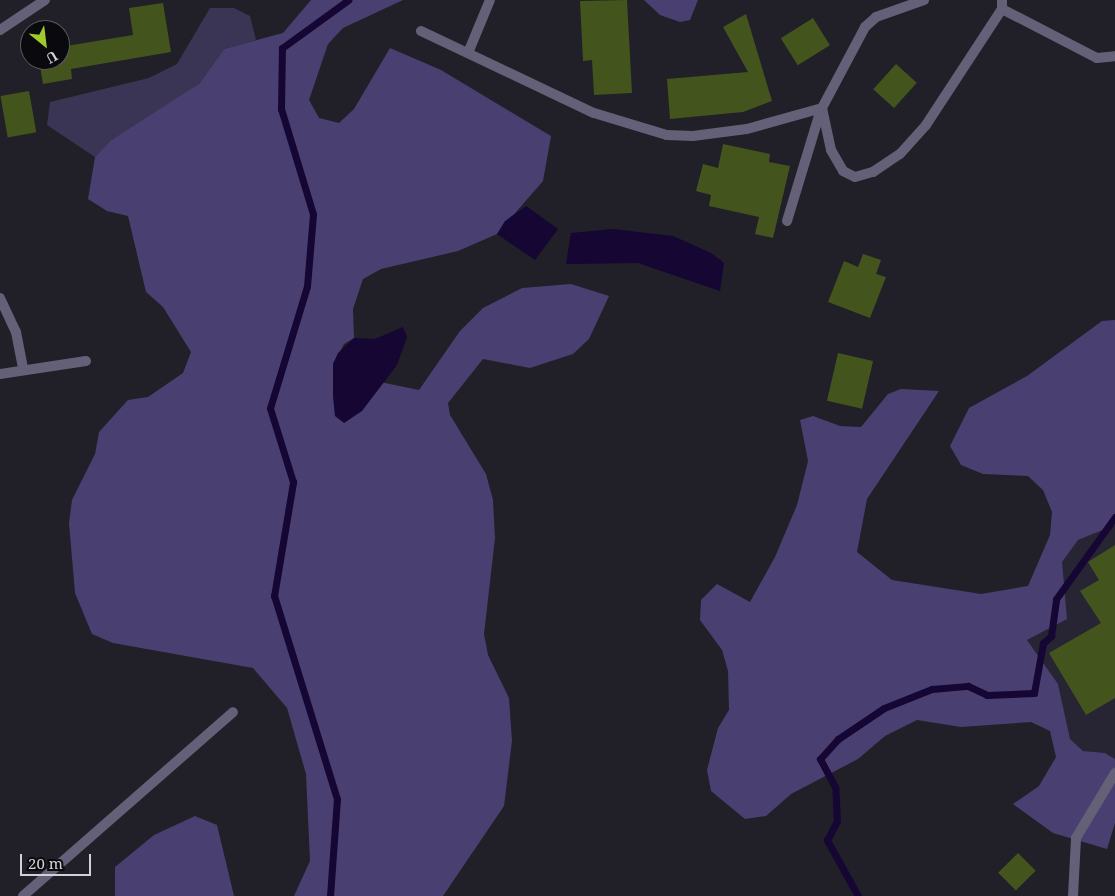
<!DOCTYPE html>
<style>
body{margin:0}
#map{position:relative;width:1115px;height:896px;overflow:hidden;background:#211f28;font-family:"Noto Serif",serif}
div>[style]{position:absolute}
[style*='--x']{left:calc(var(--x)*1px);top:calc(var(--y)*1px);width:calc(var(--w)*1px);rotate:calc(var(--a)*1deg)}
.built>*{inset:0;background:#272534}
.green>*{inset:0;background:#3a3554}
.forest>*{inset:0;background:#494071}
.water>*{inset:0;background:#150633}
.stream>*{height:7px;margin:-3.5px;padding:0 3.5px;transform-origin:3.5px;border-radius:3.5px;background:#150633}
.building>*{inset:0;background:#43541d;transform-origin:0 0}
.lane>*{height:10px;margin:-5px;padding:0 5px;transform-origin:5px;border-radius:5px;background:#636077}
.street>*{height:10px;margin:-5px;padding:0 5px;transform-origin:5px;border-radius:5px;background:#636077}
span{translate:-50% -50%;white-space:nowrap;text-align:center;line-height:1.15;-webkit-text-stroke:4px #0a0a0e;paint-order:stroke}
.north{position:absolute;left:20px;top:20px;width:50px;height:50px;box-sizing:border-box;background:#0a0a0e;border:1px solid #5a5a5e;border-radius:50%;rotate:151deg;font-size:14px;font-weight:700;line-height:20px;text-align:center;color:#d2d1d7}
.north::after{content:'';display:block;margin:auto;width:18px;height:22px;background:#9fca2d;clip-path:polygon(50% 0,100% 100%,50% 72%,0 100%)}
.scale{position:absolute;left:20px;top:854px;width:71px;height:22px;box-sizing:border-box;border:2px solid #d2d1d7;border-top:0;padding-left:6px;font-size:15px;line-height:18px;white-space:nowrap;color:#d2d1d7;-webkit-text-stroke:4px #0a0a0e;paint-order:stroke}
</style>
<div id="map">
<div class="built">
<i style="clip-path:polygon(1115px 525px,1115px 759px,1105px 753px,1083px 751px,1070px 739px,1058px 684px,1027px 640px,1066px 619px,1061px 562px,1078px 540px)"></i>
</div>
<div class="green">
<i style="clip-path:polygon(210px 8px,234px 8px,250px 16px,256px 40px,224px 49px,199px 84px,182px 98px,110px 141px,95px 157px,47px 125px,50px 102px,149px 78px,177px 64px)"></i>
</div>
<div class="forest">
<i style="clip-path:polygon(311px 0,403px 0,343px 28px,328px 44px,309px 100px,319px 118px,339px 123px,354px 109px,390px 48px,441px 70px,551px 136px,543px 181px,497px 234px,458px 251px,381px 269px,363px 279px,353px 309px,354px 338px,344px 344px,333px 364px,335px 415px,380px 382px,419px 390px,460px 331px,483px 308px,522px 288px,571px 284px,609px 296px,589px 339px,573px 354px,530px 368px,483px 359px,448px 403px,450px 415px,486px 474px,493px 500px,495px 538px,484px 634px,488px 655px,509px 698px,512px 741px,504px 806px,443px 896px,294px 896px,310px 861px,306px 774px,287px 708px,253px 668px,113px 643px,92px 634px,75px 593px,69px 523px,72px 500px,95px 454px,99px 432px,128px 400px,148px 397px,183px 373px,191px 352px,163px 307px,146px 292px,128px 216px,107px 211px,88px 199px,95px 157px,110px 141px,199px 84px,224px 49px,283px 33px)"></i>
<i style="clip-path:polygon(644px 0,698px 0,690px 20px,680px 22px,660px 15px)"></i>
<i style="clip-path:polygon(1115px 320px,1115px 525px,1078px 540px,1062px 562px,1067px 619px,1027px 640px,1058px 684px,1070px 739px,1083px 751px,1105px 753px,1115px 759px,1115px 823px,1107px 849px,1053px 833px,1013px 804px,1039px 786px,1056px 757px,1050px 731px,1031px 722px,961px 727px,917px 720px,885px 736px,858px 759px,791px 794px,766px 816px,745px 819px,711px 791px,707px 770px,718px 728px,729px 710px,728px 671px,722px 650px,700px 620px,701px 600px,717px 584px,750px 602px,775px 557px,797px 505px,808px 461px,800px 420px,813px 416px,840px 426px,861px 427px,888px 394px,901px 389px,939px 391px,867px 499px,857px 552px,892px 580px,981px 594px,1028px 586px,1050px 535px,1052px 512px,1043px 490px,1028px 476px,983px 474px,961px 465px,950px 446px,969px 408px,1027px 376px,1102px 321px)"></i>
<i style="clip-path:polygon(195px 816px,217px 825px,234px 896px,115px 896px,115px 867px,154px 835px)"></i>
</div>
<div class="water">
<i style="clip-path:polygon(526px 206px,558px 229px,535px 260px,497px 234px,505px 221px)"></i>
<i style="clip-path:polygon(613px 229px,673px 236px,711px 253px,724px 263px,720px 291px,638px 263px,566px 264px,571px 233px)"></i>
<i style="clip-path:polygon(403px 327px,407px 337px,397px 365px,362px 411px,344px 423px,335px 416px,333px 396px,333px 364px,338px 353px,354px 338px,375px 339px)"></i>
</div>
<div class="stream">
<i style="--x:330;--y:896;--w:97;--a:-85.9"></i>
<i style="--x:337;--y:799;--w:213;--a:-107.2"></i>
<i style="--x:274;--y:596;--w:116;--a:-80.5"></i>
<i style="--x:293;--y:482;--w:77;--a:-107.3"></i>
<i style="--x:270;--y:408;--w:127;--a:-73.1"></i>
<i style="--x:307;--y:286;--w:72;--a:-85.2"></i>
<i style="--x:313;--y:214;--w:110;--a:-106.9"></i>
<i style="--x:281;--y:109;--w:61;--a:-89.1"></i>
<i style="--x:282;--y:48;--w:82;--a:-36"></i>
<i style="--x:858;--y:896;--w:64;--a:-119"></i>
<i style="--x:827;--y:840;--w:21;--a:-62"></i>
<i style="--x:837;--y:821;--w:34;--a:-93"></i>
<i style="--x:835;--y:787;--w:32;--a:-118"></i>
<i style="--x:820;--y:759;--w:27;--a:-48"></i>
<i style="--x:838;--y:739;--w:55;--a:-34"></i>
<i style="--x:884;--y:708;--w:52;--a:-21.6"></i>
<i style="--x:932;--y:689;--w:36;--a:-5"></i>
<i style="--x:968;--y:686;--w:21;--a:25"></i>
<i style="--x:987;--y:695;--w:47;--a:-2.4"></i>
<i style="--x:1034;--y:693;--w:51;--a:-79.8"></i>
<i style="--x:1043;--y:643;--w:11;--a:-41"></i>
<i style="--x:1051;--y:636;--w:37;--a:-82"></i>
<i style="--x:1056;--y:599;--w:101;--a:-54.3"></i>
</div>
<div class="building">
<i style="clip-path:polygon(627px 0,632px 93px,594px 95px,592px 60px,583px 61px,580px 1px)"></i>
<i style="clip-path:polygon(163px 3px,171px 52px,71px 69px,72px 79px,43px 84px,39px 60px,60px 60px,60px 47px,133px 35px,129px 8px)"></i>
<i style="clip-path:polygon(746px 14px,772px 101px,743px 112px,670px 119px,667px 79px,748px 72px,723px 27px)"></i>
<i style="left:813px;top:18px;width:32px;height:38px;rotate:58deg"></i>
<i style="left:896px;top:64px;width:28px;height:34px;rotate:42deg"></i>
<i style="left:29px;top:91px;width:42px;height:29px;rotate:80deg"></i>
<i style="clip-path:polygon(723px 144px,770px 154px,769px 162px,790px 166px,773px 238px,755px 234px,759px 217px,709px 206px,711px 195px,696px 191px,703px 164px,718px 168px)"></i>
<i style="clip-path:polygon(863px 254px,881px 260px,876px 274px,886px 277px,870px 318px,828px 302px,844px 261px,858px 267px)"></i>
<i style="left:838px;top:353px;width:36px;height:49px;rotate:13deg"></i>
<i style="clip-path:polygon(1115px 545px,1115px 698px,1086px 715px,1049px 653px,1101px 623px,1080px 591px,1099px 580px,1088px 562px)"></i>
<i style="left:1018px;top:853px;width:25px;height:28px;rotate:45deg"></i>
</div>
<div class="lane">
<i style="--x:1073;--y:896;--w:58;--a:-87"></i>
<i style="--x:1076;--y:838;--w:76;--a:-59"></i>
</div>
<div class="street">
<i style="--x:1002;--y:9;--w:107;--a:27.3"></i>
<i style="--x:1097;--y:58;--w:18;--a:-6"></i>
<i style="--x:0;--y:30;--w:54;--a:-33.7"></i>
<i style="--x:421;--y:31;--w:191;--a:25.4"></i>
<i style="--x:594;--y:113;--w:76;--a:16.8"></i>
<i style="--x:667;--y:135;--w:26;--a:2"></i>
<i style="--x:693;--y:136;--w:54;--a:-7.4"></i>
<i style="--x:747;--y:129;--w:78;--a:-15.6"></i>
<i style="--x:822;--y:108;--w:92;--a:-62"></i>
<i style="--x:865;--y:27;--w:15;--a:-42"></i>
<i style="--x:876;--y:17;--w:51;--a:-19.5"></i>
<i style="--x:468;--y:53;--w:57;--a:-67.5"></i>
<i style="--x:822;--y:108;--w:43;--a:77.9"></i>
<i style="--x:831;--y:150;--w:24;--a:60"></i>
<i style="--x:843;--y:171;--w:13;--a:27"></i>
<i style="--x:855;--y:177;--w:19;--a:-16"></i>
<i style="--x:873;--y:172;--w:32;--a:-34"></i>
<i style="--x:900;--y:154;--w:39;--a:-48"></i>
<i style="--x:926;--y:125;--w:139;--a:-56.8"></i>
<i style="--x:1002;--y:9;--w:9;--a:-90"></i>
<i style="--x:787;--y:221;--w:117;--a:-73.1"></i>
<i style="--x:0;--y:298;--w:38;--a:65"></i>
<i style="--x:16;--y:332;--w:36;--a:79"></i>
<i style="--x:0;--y:374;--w:87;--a:-8.6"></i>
<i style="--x:23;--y:896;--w:279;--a:-41.2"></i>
</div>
<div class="north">U</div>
<div class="scale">20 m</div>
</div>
